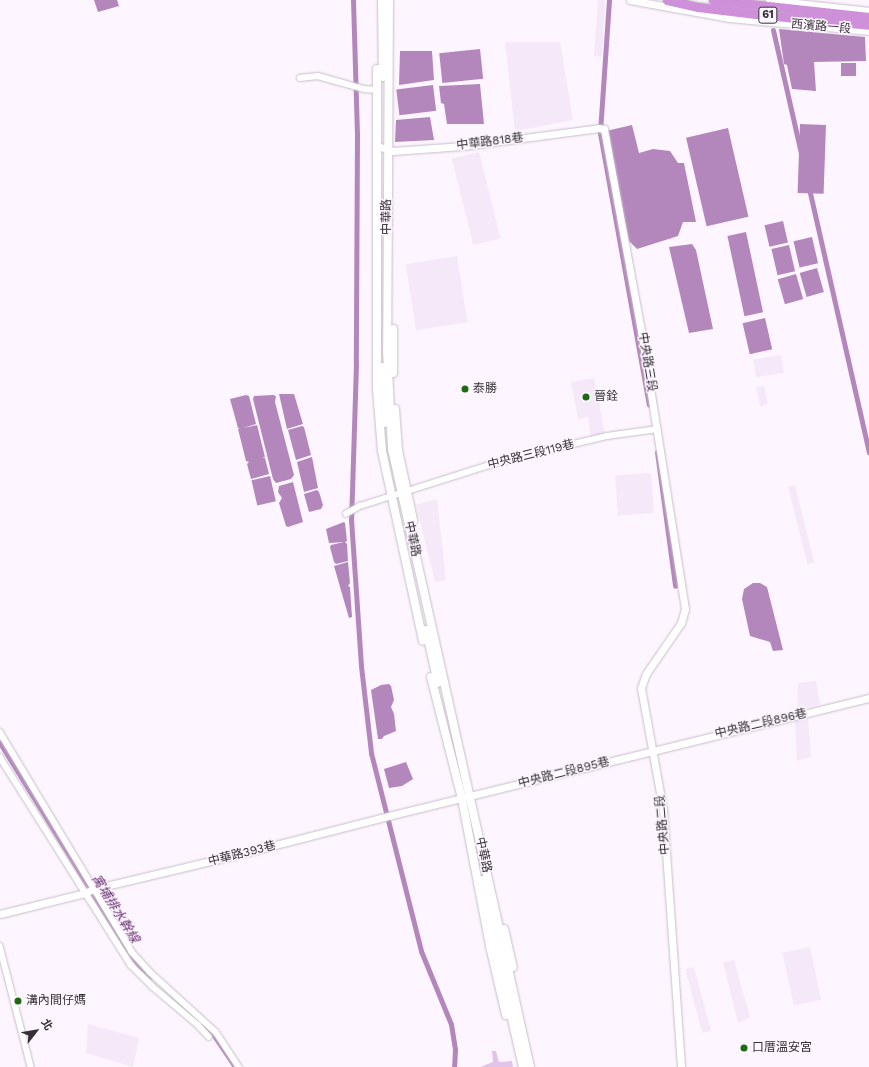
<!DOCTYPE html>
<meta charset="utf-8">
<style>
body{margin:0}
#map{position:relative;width:869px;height:1067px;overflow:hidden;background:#fdf5ff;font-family:"Work Sans","Noto Sans TC",sans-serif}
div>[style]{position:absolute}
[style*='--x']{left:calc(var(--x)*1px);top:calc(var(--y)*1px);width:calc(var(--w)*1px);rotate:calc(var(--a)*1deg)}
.built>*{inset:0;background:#f5e8f8;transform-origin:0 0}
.green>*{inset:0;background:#e3c4e9}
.water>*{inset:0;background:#b487bc;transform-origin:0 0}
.canal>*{height:5px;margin:-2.5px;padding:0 2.5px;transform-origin:2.5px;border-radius:2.5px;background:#b487bc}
.roads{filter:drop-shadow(0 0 1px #c6bfc8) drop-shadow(0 0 1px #c6bfc8)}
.minor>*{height:5.5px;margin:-2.75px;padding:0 2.75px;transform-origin:2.75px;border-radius:2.75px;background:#fff}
.tertiary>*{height:7px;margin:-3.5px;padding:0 3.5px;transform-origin:3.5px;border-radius:3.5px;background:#fff}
.secondary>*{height:8px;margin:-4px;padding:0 4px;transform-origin:4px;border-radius:4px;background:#fff}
.trunk>*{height:9px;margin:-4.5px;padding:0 4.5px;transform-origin:4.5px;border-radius:4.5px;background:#ce90d8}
.dots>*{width:11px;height:11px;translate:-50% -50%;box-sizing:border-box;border:2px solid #fdf5ff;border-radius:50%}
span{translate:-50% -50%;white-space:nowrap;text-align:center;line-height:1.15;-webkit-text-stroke:3px #fdf5ff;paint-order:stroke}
.shield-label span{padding:1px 3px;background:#fdf5ff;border:1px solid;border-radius:3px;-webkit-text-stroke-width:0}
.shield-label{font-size:11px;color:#343135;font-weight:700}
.street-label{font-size:12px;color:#343135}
.poi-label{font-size:12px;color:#343135}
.left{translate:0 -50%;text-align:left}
.water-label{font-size:13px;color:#652e6f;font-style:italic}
.north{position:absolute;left:16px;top:1011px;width:40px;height:40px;-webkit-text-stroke:3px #fdf5ff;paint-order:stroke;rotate:59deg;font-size:11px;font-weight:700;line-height:16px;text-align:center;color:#343135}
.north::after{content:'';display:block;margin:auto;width:14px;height:18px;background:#343135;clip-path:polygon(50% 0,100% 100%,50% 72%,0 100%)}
</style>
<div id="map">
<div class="built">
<i style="clip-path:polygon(598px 0,605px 0,602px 57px,594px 56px)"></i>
<i style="clip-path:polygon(505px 42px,560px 42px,573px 120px,515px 131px)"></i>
<i style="left:479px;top:152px;width:89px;height:28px;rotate:76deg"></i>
<i style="left:457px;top:256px;width:67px;height:52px;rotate:81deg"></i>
<i style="left:781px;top:355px;width:18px;height:28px;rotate:81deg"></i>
<i style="clip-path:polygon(594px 378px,605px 435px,591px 437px,588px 417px,578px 419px,571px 382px)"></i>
<i style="left:764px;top:386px;width:19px;height:8px;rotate:78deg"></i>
<i style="left:651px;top:473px;width:40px;height:36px;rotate:86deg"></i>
<i style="left:795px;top:485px;width:80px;height:7px;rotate:76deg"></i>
<i style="clip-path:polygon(437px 499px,446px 580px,435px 582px,416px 505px)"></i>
<i style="clip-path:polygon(816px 681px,820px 704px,797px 710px,798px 683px)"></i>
<i style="clip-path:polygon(808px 718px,811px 757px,797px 761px,795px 722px)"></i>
<i style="left:810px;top:947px;width:54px;height:28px;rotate:78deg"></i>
<i style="clip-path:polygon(734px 960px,750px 1017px,738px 1023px,723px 962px)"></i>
<i style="left:694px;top:967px;width:66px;height:9px;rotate:75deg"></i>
<i style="clip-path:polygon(88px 1024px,139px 1038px,133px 1067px,86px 1053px)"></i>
</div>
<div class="green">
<i style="clip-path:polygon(492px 1051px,496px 1051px,499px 1062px,512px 1061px,513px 1067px,480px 1067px,493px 1062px)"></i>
</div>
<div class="water">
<i style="clip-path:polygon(94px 0,117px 0,119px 6px,98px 12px)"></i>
<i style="clip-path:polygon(779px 29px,865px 37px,866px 61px,814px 62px,816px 91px,792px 89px,787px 65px,784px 64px)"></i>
<i style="left:480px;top:49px;width:30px;height:41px;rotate:84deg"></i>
<i style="clip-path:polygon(400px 51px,432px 51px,434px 80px,399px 85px)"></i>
<i style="left:841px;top:63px;width:15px;height:13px"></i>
<i style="clip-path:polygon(480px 84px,484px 124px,447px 124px,444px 104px,441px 103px,439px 86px)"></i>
<i style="left:433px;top:85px;width:26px;height:37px;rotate:83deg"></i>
<i style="clip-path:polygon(430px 117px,434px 140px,395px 142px,396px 120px)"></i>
<i style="left:800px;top:124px;width:26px;height:69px;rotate:2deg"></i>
<i style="clip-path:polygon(632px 125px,639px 153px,653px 149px,670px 151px,678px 163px,684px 163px,696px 222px,683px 222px,678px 236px,637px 249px,629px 241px,606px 131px)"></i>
<i style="left:728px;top:128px;width:91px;height:43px;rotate:77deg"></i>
<i style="left:783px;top:221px;width:22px;height:19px;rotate:77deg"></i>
<i style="left:746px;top:232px;width:82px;height:19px;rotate:78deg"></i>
<i style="left:812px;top:237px;width:27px;height:19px;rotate:77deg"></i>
<i style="clip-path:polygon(692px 244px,696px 250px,713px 329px,689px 333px,669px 247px)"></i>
<i style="left:789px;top:245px;width:27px;height:18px;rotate:77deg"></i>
<i style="left:817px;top:268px;width:25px;height:18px;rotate:74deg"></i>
<i style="left:796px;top:274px;width:26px;height:19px;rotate:74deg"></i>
<i style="left:765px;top:318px;width:32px;height:23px;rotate:77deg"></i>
<i style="clip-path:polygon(279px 394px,294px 394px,303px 424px,287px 429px)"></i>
<i style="clip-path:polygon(246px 395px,249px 396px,256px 424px,243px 428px,257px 425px,265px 457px,262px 458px,265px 458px,269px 474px,251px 479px,247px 464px,249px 462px,246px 461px,238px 429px,240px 428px,238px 428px,230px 399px)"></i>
<i style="clip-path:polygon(273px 395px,276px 396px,275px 402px,294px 475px,291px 479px,276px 483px,273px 479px,253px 399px,254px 396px)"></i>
<i style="clip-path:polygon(302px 426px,304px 427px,311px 455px,296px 460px,288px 430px)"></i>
<i style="clip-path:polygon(312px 457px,318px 488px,304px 492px,297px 462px)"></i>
<i style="left:270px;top:476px;width:26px;height:19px;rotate:77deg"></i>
<i style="clip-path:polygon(293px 482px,303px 522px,288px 527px,286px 526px,279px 503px,282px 498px,278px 492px,279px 486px)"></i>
<i style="clip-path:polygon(317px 490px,319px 492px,323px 505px,321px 509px,309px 512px,304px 494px)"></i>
<i style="clip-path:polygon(344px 522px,345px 523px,347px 541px,345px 542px,347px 544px,348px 561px,336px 564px,334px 562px,330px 547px,331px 545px,344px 542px,329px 543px,326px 529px)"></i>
<i style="clip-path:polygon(348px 562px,350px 583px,348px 586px,350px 587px,352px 617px,349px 618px,334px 566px)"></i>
<i style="clip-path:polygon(753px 583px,760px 583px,767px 587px,783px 650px,773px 651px,770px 642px,750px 636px,742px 599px,744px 589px)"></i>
<i style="clip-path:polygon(389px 684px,391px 686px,394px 700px,391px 707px,394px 714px,396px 731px,384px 736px,382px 739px,378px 739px,371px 690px,381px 685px)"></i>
<i style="clip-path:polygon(406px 762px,413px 779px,402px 786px,389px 788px,384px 769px)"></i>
</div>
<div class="canal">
<i style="--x:353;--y:0;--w:135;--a:88.3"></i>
<i style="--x:357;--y:135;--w:229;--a:90.3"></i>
<i style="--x:356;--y:364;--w:155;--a:91.8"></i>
<i style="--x:351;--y:519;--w:147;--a:86.1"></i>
<i style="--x:361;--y:666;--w:88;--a:83.4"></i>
<i style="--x:371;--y:753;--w:204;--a:75.8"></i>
<i style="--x:421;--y:951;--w:79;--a:67.7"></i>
<i style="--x:451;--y:1024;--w:26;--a:81"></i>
<i style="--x:455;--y:1050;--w:17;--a:93"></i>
<i style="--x:609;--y:0;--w:133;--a:93.9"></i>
<i style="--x:600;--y:133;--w:276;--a:79.8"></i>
<i style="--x:773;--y:30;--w:433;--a:77.2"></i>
<i style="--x:657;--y:452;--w:135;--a:82.3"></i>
<i style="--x:0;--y:743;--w:238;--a:58.4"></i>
<i style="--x:125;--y:946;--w:24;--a:55"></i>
<i style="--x:139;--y:966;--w:16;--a:40"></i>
<i style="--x:204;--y:1024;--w:13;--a:48"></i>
<i style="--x:213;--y:1034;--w:40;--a:56"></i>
</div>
<div class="roads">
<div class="minor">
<i style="--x:300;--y:78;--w:18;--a:-6"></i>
<i style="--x:318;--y:76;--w:48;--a:15.8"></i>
<i style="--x:364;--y:89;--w:13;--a:4"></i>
<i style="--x:346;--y:514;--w:16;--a:-30"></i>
<i style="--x:360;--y:506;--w:149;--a:-17.6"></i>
<i style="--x:502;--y:461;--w:108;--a:-13.4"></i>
<i style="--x:607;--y:436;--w:51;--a:-7.8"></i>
<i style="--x:0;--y:732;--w:257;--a:59"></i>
<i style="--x:132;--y:952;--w:27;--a:48"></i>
<i style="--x:150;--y:972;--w:89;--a:42.3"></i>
<i style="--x:216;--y:1032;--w:42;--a:56.7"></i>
<i style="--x:0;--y:757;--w:246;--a:57.8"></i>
<i style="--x:131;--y:965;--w:30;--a:45"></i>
<i style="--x:152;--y:986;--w:60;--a:40.3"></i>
<i style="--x:198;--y:1025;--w:16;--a:47"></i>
<i style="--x:0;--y:946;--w:125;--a:75.6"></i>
</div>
<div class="tertiary">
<i style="--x:630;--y:0;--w:101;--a:10.3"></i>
<i style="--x:729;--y:18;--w:141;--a:5.3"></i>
<i style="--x:769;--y:0;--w:101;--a:6.3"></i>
<i style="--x:377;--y:146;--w:17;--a:17"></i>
<i style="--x:393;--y:151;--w:70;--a:-4.1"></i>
<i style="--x:463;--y:146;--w:137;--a:-7.5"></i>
<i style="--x:599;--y:128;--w:5;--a:11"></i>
<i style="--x:604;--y:129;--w:205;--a:79.6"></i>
<i style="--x:641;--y:331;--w:281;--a:81"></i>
<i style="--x:685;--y:609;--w:15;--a:106"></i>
<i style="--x:681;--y:623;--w:62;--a:124.5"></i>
<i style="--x:646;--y:674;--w:15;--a:110"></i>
<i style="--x:641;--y:688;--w:123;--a:79.7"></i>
<i style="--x:663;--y:809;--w:259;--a:86"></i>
<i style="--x:0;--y:914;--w:88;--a:-13.9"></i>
<i style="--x:85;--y:893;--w:9;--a:-27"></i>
<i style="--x:93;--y:889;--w:155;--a:-13.4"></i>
<i style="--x:244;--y:853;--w:149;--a:-14.4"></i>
<i style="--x:388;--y:816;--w:495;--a:-13.8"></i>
</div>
<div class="secondary">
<i style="--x:382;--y:0;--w:77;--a:89.3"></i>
<i style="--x:389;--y:0;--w:350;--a:90.3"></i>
<i style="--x:387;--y:350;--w:99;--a:87.1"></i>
<i style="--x:392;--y:449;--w:633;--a:77.41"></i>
<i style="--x:377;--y:69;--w:320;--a:90"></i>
<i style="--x:377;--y:389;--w:62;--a:85.4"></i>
<i style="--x:382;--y:451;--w:194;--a:77.8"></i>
<i style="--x:393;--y:329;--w:44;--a:90"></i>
<i style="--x:382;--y:367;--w:56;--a:86.9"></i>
<i style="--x:395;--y:409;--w:41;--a:85.8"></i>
<i style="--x:398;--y:450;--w:72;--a:77.9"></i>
<i style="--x:426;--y:630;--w:54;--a:77.2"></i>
<i style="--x:431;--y:677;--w:126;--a:75.7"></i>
<i style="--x:462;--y:799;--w:150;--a:79.2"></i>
<i style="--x:490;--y:946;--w:71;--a:76.9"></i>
<i style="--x:483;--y:880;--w:65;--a:79.4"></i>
<i style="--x:495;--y:944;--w:126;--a:77.2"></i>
<i style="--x:504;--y:929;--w:39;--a:77"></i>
</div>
<div class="trunk">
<i style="--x:667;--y:0;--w:32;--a:13"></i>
<i style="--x:698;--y:7;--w:66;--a:6.9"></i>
<i style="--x:764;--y:15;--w:105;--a:5.4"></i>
<i style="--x:713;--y:0;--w:157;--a:6.2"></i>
</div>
</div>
<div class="dots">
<i style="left:465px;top:389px;background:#1c6b0e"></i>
<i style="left:586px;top:397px;background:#1c6b0e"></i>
<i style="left:18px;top:1001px;background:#1c6b0e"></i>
<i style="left:744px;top:1048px;background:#1c6b0e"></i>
</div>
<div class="shield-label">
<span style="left:768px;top:15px">61</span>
</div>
<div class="street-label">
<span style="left:821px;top:27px;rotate:5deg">西濱路一段</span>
<span style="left:490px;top:142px;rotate:-7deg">中華路818巷</span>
<span style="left:387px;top:217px;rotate:-90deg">中華路</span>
<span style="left:647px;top:362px;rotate:81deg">中央路三段</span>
<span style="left:531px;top:455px;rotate:-14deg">中央路三段119巷</span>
<span style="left:412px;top:539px;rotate:78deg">中華路</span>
<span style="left:761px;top:724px;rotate:-13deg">中央路二段896巷</span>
<span style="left:564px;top:773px;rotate:-14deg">中央路二段895巷</span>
<span style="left:663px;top:825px;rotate:-95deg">中央路二段</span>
<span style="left:242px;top:854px;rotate:-14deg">中華路393巷</span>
<span style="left:483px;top:855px;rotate:78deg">中華路</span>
</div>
<div class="poi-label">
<span class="left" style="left:473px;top:389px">泰勝</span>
<span class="left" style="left:594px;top:397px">晉銓</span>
<span class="left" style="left:26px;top:1001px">溝內間仔媽</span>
<span class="left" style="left:752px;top:1048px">口厝溫安宮</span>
</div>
<div class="water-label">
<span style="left:115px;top:909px;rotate:58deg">寓埔排水幹線</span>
</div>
<div class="north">北</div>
</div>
